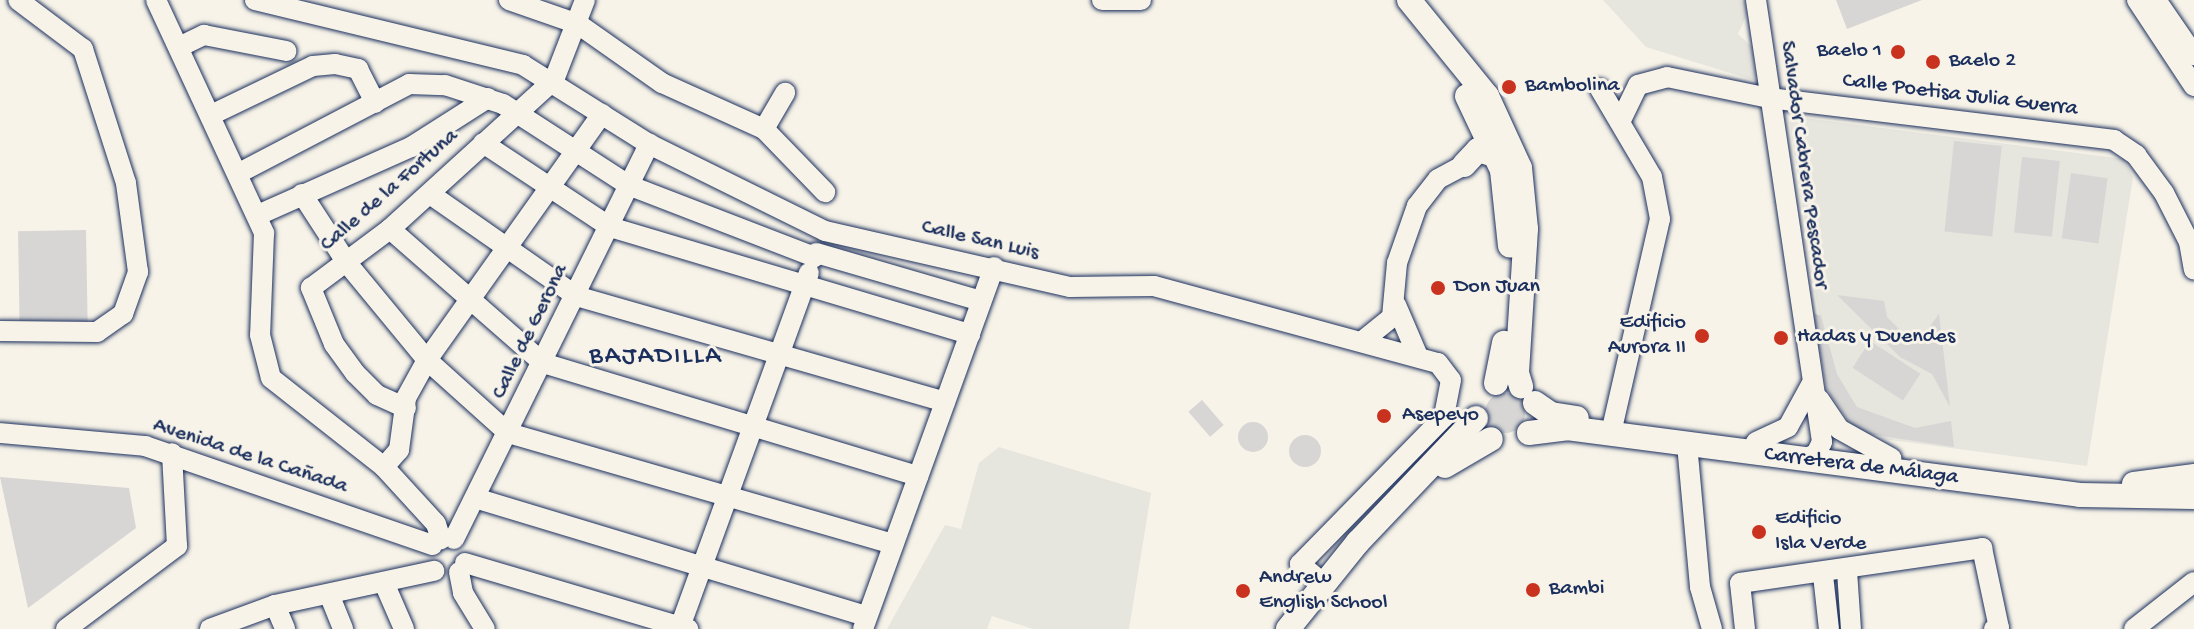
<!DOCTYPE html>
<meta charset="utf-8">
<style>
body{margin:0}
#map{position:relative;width:2194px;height:629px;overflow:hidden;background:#f7f3e8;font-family:"Gochi Hand",sans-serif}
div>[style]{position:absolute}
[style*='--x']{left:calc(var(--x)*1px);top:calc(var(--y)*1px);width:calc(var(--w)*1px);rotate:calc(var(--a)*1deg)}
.built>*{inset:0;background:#e6e5de}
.green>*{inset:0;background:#d7d6d4;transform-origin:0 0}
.round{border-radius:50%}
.roads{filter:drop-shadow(0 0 2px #1b2f5e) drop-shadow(0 0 2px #1b2f5e)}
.minor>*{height:20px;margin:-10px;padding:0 10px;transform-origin:10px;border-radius:10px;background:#f7f3e8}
.major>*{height:24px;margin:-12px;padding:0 12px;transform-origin:12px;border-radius:12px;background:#f7f3e8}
.dots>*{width:22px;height:22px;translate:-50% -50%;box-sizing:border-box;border:4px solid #f7f3e8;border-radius:50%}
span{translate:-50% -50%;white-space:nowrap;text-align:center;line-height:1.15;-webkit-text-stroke:6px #f7f3e8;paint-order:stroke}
.poi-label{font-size:22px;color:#1b2f5e}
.right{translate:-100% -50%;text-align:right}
.left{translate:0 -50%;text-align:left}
.street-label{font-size:22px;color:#1b2f5e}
.quarter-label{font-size:26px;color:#1b2f5e;letter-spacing:2px}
</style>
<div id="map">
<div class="built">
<i style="clip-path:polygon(1603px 0,1745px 0,1747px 14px,1738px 34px,1752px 47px,1756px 81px,1646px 47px)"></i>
<i style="clip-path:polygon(1789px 116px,2124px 159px,2133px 177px,2087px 466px,1883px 439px,1831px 397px)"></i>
<i style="clip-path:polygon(999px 447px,1151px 493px,1129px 629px,1033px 629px,992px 616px,987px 629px,887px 629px,945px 525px,961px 529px,979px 463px)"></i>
</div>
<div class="green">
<i style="clip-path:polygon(1836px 0,1922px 0,1847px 29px)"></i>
<i style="left:1954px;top:141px;width:48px;height:91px;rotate:6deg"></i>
<i style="left:2022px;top:157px;width:38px;height:76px;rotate:6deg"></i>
<i style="left:2071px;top:173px;width:37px;height:66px;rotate:8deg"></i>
<i style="left:86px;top:230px;width:93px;height:68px;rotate:89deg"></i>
<i style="clip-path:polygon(1837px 295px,1884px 301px,1887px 317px,1904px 334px,1925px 333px,1939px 314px,1950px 407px,1932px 374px,1900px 357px)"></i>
<i style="clip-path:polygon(1813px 313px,1821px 316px,1837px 374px,1857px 407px,1915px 428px,1951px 421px,1954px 447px,1856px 432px,1826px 388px)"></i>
<i style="left:1870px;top:341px;width:60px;height:32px;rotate:33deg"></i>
<i class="round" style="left:1485px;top:393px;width:40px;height:40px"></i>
<i style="left:1202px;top:400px;width:33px;height:18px;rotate:49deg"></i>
<i class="round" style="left:1238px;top:422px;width:30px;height:30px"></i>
<i class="round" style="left:1289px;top:435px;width:32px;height:32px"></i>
<i style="clip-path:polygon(0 477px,129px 488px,136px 528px,28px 608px)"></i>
</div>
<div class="roads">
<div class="minor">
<i style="--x:156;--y:0;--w:257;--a:65.1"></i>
<i style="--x:264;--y:233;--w:102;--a:92.2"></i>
<i style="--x:260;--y:335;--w:44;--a:75.7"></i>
<i style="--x:271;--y:378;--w:144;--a:38.2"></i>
<i style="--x:384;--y:467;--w:77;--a:47.6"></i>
<i style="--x:436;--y:524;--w:16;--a:72"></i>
<i style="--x:255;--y:0;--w:276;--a:13.6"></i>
<i style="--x:523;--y:65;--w:149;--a:32.1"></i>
<i style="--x:649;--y:144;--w:196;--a:26.3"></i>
<i style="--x:825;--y:231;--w:251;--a:12.9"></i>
<i style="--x:1070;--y:287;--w:84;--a:-0.7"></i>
<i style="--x:1154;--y:286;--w:294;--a:15.2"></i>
<i style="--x:1438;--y:363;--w:21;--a:53"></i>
<i style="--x:1451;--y:380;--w:38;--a:101"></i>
<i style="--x:1444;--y:417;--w:206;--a:134.4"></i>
<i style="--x:1300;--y:564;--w:31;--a:40"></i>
<i style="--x:509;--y:0;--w:73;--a:19.2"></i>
<i style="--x:578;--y:24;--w:103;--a:35.1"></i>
<i style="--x:662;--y:83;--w:112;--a:24.3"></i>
<i style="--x:764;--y:129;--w:88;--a:45.9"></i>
<i style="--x:1102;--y:0;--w:39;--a:0"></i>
<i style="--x:1756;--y:0;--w:447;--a:81.5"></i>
<i style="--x:1822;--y:442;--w:13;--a:117"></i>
<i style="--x:1816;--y:454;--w:14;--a:159"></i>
<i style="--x:2137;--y:0;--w:103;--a:56.5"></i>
<i style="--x:2156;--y:0;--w:67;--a:55.4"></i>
<i style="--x:179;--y:47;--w:28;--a:-26"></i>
<i style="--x:204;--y:35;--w:84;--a:11"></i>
<i style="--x:1600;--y:89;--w:102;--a:59.4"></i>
<i style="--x:1652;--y:177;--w:43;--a:79.2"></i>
<i style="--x:1660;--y:219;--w:210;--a:102.9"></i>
<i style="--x:211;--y:115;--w:113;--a:-25.7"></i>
<i style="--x:313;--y:66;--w:22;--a:-5"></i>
<i style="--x:335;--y:64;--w:24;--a:12"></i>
<i style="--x:358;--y:69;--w:38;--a:63"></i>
<i style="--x:1621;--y:120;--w:39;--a:-64"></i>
<i style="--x:1638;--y:85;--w:30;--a:-15"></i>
<i style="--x:1667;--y:77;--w:104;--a:11.6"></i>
<i style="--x:1769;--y:98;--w:348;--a:6.9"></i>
<i style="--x:2114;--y:140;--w:27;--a:34"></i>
<i style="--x:2136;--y:155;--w:47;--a:53.6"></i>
<i style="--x:2164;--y:193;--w:55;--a:63"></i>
<i style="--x:2189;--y:242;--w:28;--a:80"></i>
<i style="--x:764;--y:129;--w:42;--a:-59.7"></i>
<i style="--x:483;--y:143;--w:152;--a:33.5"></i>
<i style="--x:610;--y:227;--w:376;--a:16.6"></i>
<i style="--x:239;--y:173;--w:192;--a:-27.6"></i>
<i style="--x:409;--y:84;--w:36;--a:2"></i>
<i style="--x:445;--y:85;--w:61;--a:18.1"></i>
<i style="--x:503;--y:104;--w:149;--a:32.9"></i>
<i style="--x:628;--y:185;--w:200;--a:21.1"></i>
<i style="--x:302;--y:194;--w:82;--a:56.9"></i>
<i style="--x:347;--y:263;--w:126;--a:50.5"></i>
<i style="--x:427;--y:360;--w:109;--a:42"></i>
<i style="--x:508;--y:433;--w:401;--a:16.1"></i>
<i style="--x:430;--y:194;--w:178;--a:34.9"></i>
<i style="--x:576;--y:296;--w:384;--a:16"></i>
<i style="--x:258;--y:215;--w:167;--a:-24"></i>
<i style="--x:411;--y:147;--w:91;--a:-32.5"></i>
<i style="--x:390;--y:229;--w:203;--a:41.2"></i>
<i style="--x:543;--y:363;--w:392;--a:16.8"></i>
<i style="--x:816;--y:253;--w:172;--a:16.2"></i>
<i style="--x:1396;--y:305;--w:53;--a:66.8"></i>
<i style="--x:0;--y:331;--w:97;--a:0.6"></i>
<i style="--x:97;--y:332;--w:32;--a:-35"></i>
<i style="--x:123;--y:314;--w:45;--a:-70.3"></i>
<i style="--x:138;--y:272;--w:90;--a:-97.7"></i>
<i style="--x:126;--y:183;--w:141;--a:-107.8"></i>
<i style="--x:83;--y:49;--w:81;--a:-143"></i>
<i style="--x:1365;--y:339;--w:35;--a:-39"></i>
<i style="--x:1392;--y:317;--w:54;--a:-84.7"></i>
<i style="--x:1397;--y:263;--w:60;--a:-70.7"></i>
<i style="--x:1417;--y:206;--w:34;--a:-52"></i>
<i style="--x:1438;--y:179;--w:30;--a:-28"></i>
<i style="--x:1819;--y:399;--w:36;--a:56"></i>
<i style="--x:1839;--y:429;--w:60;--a:29.1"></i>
<i style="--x:406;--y:408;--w:32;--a:-156"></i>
<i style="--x:377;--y:395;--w:31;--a:-135"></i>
<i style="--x:355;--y:373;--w:36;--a:-126"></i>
<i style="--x:334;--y:344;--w:61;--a:-112.3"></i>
<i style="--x:311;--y:288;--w:99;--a:-36.8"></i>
<i style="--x:390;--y:229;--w:222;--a:-42.3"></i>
<i style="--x:554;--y:80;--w:86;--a:-68.8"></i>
<i style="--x:0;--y:433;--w:146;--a:5.1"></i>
<i style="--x:145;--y:446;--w:304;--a:19"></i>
<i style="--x:1756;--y:442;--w:35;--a:-25"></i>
<i style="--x:1788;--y:427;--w:48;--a:-61.3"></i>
<i style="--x:1687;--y:444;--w:144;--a:84.8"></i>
<i style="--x:1700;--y:587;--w:44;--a:74.1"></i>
<i style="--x:384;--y:467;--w:23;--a:-49"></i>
<i style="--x:399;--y:450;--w:52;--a:-82.3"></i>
<i style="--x:406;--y:398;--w:43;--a:-61.1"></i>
<i style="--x:427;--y:360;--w:302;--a:-54.6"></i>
<i style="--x:475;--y:498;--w:409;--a:16.8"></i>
<i style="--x:454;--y:539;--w:441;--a:-63.7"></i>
<i style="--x:465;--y:563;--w:233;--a:16.5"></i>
<i style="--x:1847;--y:571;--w:58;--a:86.1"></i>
<i style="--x:459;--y:572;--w:21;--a:79"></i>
<i style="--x:463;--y:593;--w:42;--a:58.6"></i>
<i style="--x:1823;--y:575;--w:54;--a:83.7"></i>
<i style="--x:385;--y:585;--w:48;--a:66.6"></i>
<i style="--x:329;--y:594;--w:38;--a:68"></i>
<i style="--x:275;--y:605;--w:26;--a:67"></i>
<i style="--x:680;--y:627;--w:377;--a:-70"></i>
<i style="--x:66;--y:629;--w:139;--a:-36.8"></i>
<i style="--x:177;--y:546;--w:93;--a:-93.1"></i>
<i style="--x:210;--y:629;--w:69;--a:-20.3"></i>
<i style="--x:275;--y:605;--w:163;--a:-12.1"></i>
<i style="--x:863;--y:629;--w:385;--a:-70.1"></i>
<i style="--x:1745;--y:629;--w:46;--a:-96.2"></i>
<i style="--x:1740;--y:583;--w:245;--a:-8.2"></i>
<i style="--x:1982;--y:548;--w:82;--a:78"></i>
<i style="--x:1999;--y:628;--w:5;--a:169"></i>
<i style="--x:2134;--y:629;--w:76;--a:-38.1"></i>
</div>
<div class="major">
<i style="--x:1409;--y:0;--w:124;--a:50.9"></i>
<i style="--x:1487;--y:96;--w:79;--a:65.4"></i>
<i style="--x:1520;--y:168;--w:61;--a:84.4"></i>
<i style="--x:1526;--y:229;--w:144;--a:93.6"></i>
<i style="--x:1517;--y:373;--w:14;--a:73"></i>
<i style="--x:1467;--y:96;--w:82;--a:64.7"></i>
<i style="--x:1502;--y:170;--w:76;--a:84"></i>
<i style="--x:1464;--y:165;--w:21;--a:-47"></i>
<i style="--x:1478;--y:150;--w:31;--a:17"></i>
<i style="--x:1496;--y:383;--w:41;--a:-78.7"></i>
<i style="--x:1535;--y:403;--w:19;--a:35"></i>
<i style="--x:1551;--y:414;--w:26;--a:9"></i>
<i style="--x:1529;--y:433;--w:38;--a:-7"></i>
<i style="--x:1567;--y:428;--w:517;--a:7.44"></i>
<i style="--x:2080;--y:495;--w:114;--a:1"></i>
<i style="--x:1445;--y:466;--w:53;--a:-30.4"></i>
<i style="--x:2134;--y:484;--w:61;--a:-7.6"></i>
<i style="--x:1288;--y:629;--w:112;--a:-51.2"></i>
<i style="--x:1358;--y:542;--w:171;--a:-46.4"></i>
</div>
</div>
<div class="dots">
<i style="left:1898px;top:52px;background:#c8321e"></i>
<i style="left:1933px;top:62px;background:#c8321e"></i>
<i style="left:1509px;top:87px;background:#c8321e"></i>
<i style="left:1438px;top:288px;background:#c8321e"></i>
<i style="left:1702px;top:336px;background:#c8321e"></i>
<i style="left:1781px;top:338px;background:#c8321e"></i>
<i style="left:1384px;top:416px;background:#c8321e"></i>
<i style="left:1759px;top:532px;background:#c8321e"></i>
<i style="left:1533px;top:590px;background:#c8321e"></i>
<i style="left:1243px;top:591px;background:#c8321e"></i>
</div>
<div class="poi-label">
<span class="right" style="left:1882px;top:52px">Baelo 1</span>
<span class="left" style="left:1949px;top:62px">Baelo 2</span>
<span class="left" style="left:1525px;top:87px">Bambolina</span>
<span class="left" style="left:1454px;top:288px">Don Juan</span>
<span class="right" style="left:1686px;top:336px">Edificio<br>Aurora II</span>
<span class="left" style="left:1797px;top:338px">Hadas y Duendes</span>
<span class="left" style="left:1402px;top:416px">Asepeyo</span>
<span class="left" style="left:1775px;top:532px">Edificio<br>Isla Verde</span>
<span class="left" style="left:1259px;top:591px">Andrew<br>English School</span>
<span class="left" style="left:1549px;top:590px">Bambi</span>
</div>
<div class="street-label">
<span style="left:1960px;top:96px;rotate:7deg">Calle Poetisa Julia Guerra</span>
<span style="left:1803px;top:165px;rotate:82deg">Salvador Cabrera Pescador</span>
<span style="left:390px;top:191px;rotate:-41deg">Calle de la Fortuna</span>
<span style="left:980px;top:241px;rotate:13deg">Calle San Luis</span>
<span style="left:531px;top:332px;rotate:-64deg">Calle de Gerona</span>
<span style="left:250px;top:457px;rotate:18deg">Avenida de la Cañada</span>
<span style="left:1861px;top:467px;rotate:7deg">Carretera de Málaga</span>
</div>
<div class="quarter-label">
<span style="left:656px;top:358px">BAJADILLA</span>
</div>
</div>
